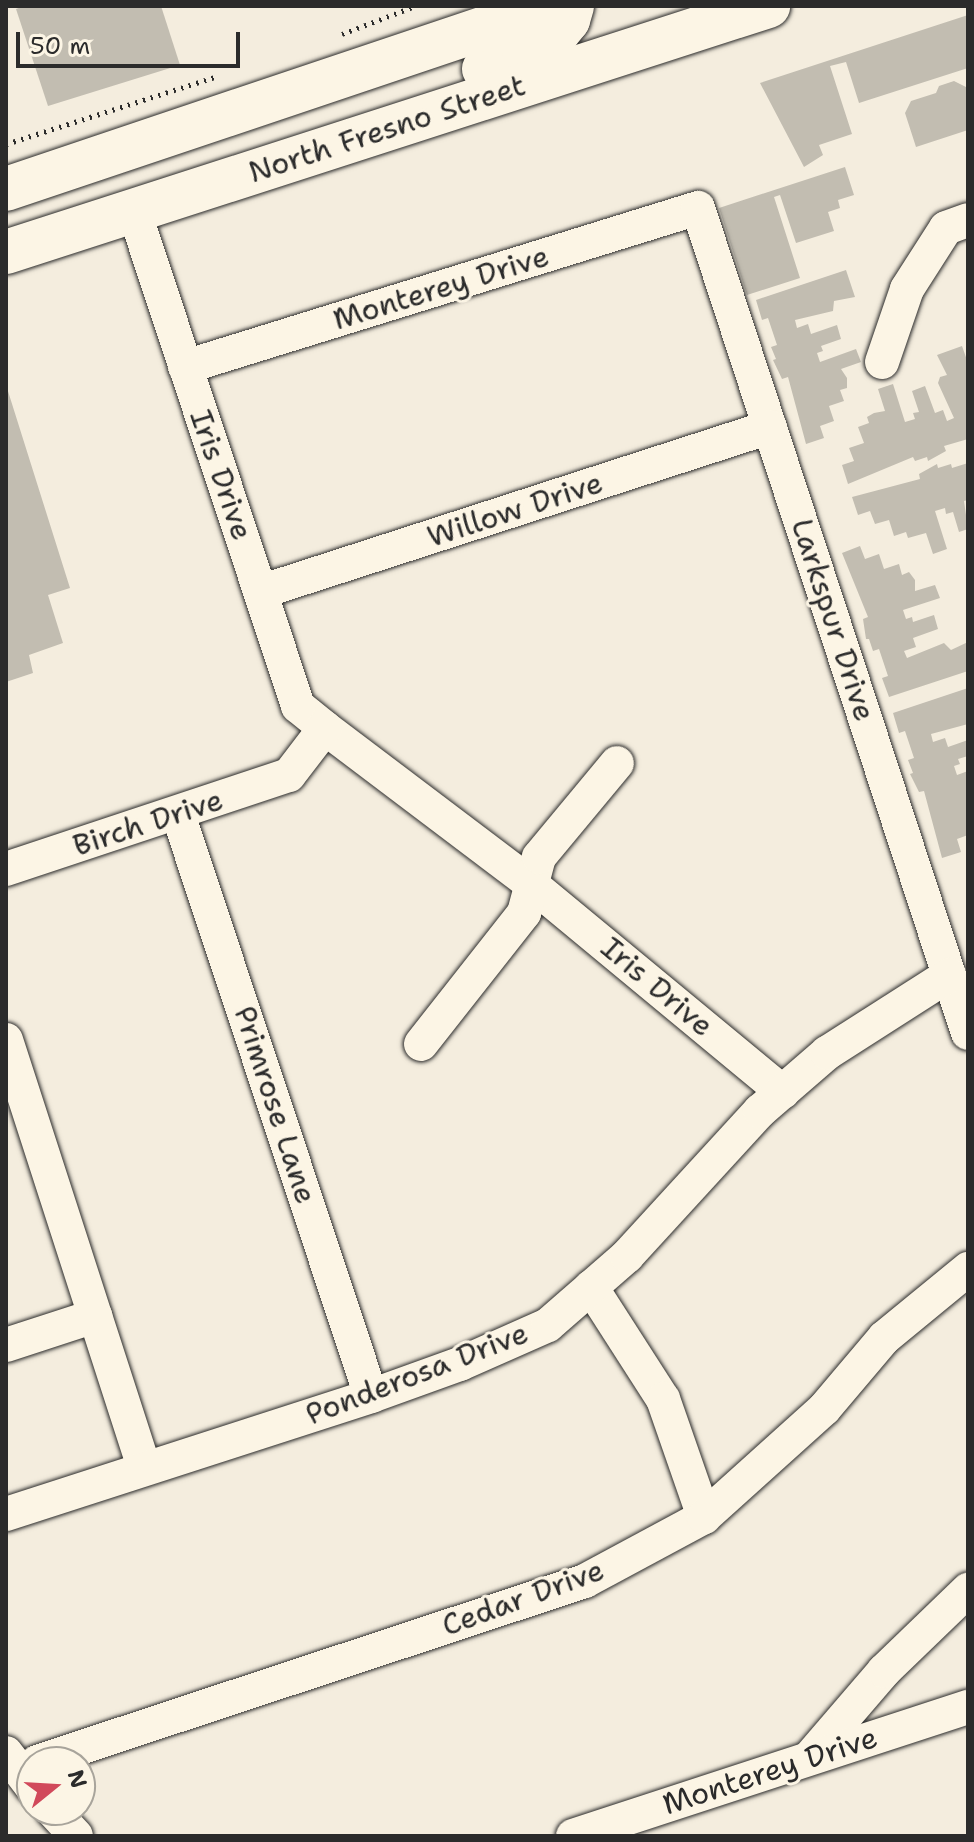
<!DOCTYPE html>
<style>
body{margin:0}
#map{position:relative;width:974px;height:1842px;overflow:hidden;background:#f4edde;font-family:"Shantell Sans",sans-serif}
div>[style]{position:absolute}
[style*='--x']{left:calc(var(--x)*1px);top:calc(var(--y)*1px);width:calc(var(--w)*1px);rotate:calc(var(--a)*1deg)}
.building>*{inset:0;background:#c2bdb1}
.path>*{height:5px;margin-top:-2.5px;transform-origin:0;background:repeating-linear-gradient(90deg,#2b2b2b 0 2px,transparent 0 8px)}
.roads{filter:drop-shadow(0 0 2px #2b2b2b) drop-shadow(0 0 2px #2b2b2b)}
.minor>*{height:34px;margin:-17px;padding:0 17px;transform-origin:17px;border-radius:17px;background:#fcf5e5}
.major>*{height:44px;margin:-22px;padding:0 22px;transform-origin:22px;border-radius:22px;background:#fcf5e5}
span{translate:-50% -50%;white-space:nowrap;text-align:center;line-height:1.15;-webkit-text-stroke:6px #fcf5e5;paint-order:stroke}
.street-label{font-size:30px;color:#2b2b2b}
.frame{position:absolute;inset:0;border:8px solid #2b2b2b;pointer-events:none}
.north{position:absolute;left:16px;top:1746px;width:80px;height:80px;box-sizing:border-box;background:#fcf5e5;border:2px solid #a8a49b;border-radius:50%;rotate:72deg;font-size:22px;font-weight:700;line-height:32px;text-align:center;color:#2b2b2b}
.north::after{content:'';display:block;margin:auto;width:28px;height:36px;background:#d1495b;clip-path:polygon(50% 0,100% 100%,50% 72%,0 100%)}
.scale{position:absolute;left:16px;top:32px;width:224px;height:36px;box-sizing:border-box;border:4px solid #2b2b2b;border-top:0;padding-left:10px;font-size:24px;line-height:28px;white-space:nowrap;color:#2b2b2b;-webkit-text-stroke:6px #fcf5e5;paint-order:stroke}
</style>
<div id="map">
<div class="building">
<i style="clip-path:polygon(24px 6px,161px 6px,180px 65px,48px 106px,16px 9px)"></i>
<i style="clip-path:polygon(968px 15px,968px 68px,859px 103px,846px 62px,830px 66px,852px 134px,819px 145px,823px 155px,804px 167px,760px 83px)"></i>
<i style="clip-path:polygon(954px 81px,968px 88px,968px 130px,916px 147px,905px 113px,911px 101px,936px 93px,939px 86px)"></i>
<i style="clip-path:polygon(845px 167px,854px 195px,838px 200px,840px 208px,828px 212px,834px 231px,796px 243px,780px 195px,774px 197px,800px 278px,747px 295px,719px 208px)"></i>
<i style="clip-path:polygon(846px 270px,855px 297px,834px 301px,833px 311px,795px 320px,797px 328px,808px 324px,811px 334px,837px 325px,841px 339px,821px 346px,823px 351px,817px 353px,820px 362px,856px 349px,861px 362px,841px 369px,847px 378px,847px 388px,840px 390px,844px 401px,829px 406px,834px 421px,820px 426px,824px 438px,806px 444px,788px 377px,782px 379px,773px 360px,776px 359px,771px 347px,777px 345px,768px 318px,762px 320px,756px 300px)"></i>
<i style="clip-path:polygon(962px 346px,968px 363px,968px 439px,944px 446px,946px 451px,928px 461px,927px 457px,915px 461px,913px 457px,848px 484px,842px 465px,854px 461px,849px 448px,864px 443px,858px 427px,869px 423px,867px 417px,874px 413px,885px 411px,878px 389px,893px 384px,905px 422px,915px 419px,913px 413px,919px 412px,912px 391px,925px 386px,935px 413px,943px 410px,947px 421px,954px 418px,938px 383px,940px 377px,947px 375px,937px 355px)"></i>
<i style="clip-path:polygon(7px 388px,70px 588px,48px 595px,63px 643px,29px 655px,33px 673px,6px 682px)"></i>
<i style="clip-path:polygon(968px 463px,968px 500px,964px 501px,968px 529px,959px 532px,953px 512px,946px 514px,945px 508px,935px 511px,947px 549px,933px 554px,926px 533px,908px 538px,906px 532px,894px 536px,889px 520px,875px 524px,870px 511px,858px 515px,852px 497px,920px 479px,919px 474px,937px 464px,938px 468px,951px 464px,952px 468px)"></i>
<i style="clip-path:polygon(860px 546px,865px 559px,879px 554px,884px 569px,899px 564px,902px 575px,909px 572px,915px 580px,915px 591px,935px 585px,940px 598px,903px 610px,906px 619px,912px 617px,913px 622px,934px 615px,938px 629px,913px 638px,916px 647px,904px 651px,907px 658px,944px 643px,951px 650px,968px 642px,968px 671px,889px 697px,882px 678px,888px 676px,879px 649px,873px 651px,869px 639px,866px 639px,863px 619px,868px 617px,842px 553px)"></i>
<i style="clip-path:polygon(968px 688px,968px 724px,931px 734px,933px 742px,945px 738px,948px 747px,968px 740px,968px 756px,958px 759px,960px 764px,954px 766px,957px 775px,968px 771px,968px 835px,957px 839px,961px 852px,942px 858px,924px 791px,919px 792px,910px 774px,913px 773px,908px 760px,914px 758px,905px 731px,899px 733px,893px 713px)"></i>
</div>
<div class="path">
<i style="--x:342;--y:34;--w:78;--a:-21"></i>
<i style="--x:6;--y:144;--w:219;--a:-17.8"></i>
</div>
<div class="roads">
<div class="minor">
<i style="--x:882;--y:362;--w:77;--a:-71.1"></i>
<i style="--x:907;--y:289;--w:72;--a:-57.4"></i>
<i style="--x:946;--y:228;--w:23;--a:-20"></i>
<i style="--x:185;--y:367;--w:537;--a:-17.22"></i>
<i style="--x:698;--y:208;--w:868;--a:71.88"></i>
<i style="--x:260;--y:592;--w:536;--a:-17.93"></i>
<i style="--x:325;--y:728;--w:257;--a:37.1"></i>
<i style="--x:530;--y:883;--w:328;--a:39.6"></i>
<i style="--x:178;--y:814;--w:613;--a:71.65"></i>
<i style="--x:6;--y:869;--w:298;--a:-18.4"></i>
<i style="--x:289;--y:775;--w:59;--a:-52.5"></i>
<i style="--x:325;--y:728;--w:35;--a:-141"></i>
<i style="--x:298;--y:706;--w:521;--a:-108.33"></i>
<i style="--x:6;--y:1040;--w:449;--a:72.1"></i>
<i style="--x:421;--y:1044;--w:167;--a:-51.8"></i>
<i style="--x:524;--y:913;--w:58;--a:-75"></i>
<i style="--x:539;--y:857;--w:122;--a:-50.3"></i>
<i style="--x:591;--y:1287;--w:133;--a:57.3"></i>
<i style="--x:663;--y:1399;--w:125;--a:70.8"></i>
<i style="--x:6;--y:1345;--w:94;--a:-18"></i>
<i style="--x:6;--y:1514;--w:384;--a:-17.9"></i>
<i style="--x:371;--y:1396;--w:95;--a:-19.8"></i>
<i style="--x:460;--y:1364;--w:96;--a:-23.9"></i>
<i style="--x:548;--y:1325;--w:105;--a:-41.1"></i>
<i style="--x:627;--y:1256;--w:197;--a:-47.5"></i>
<i style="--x:760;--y:1111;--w:89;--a:-40.9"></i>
<i style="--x:827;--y:1053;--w:145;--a:-32.6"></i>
<i style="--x:6;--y:1753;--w:43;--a:52.6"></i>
<i style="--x:811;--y:1756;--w:112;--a:-49.3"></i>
<i style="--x:884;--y:1671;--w:117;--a:-44"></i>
<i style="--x:37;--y:1762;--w:577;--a:-18.28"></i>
<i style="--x:585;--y:1581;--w:135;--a:-28.3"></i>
<i style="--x:704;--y:1517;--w:161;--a:-42"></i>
<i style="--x:824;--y:1409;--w:93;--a:-49.8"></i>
<i style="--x:884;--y:1338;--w:109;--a:-39.4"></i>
<i style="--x:52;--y:1810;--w:35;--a:47"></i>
<i style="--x:573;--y:1836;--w:416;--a:-18.1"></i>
</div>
<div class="major">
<i style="--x:484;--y:69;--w:42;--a:-19.3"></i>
<i style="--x:524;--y:55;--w:30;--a:-27"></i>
<i style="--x:551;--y:41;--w:27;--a:-51"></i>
<i style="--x:568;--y:20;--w:15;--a:-74"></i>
<i style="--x:6;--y:189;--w:574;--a:-18.59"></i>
<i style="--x:6;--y:252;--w:801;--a:-17.89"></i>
</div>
</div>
<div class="street-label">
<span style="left:387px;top:129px;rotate:-18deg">North Fresno Street</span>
<span style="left:441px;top:288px;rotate:-17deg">Monterey Drive</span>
<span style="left:221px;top:475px;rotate:71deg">Iris Drive</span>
<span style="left:515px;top:510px;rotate:-18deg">Willow Drive</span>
<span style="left:833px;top:620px;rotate:72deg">Larkspur Drive</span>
<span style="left:148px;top:823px;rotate:-18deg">Birch Drive</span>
<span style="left:657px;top:987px;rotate:40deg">Iris Drive</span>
<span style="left:275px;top:1105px;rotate:72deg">Primrose Lane</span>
<span style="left:417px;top:1374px;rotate:-21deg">Ponderosa Drive</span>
<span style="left:523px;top:1598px;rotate:-20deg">Cedar Drive</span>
<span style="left:770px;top:1771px;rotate:-18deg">Monterey Drive</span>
</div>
<div class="frame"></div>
<div class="north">N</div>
<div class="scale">50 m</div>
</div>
